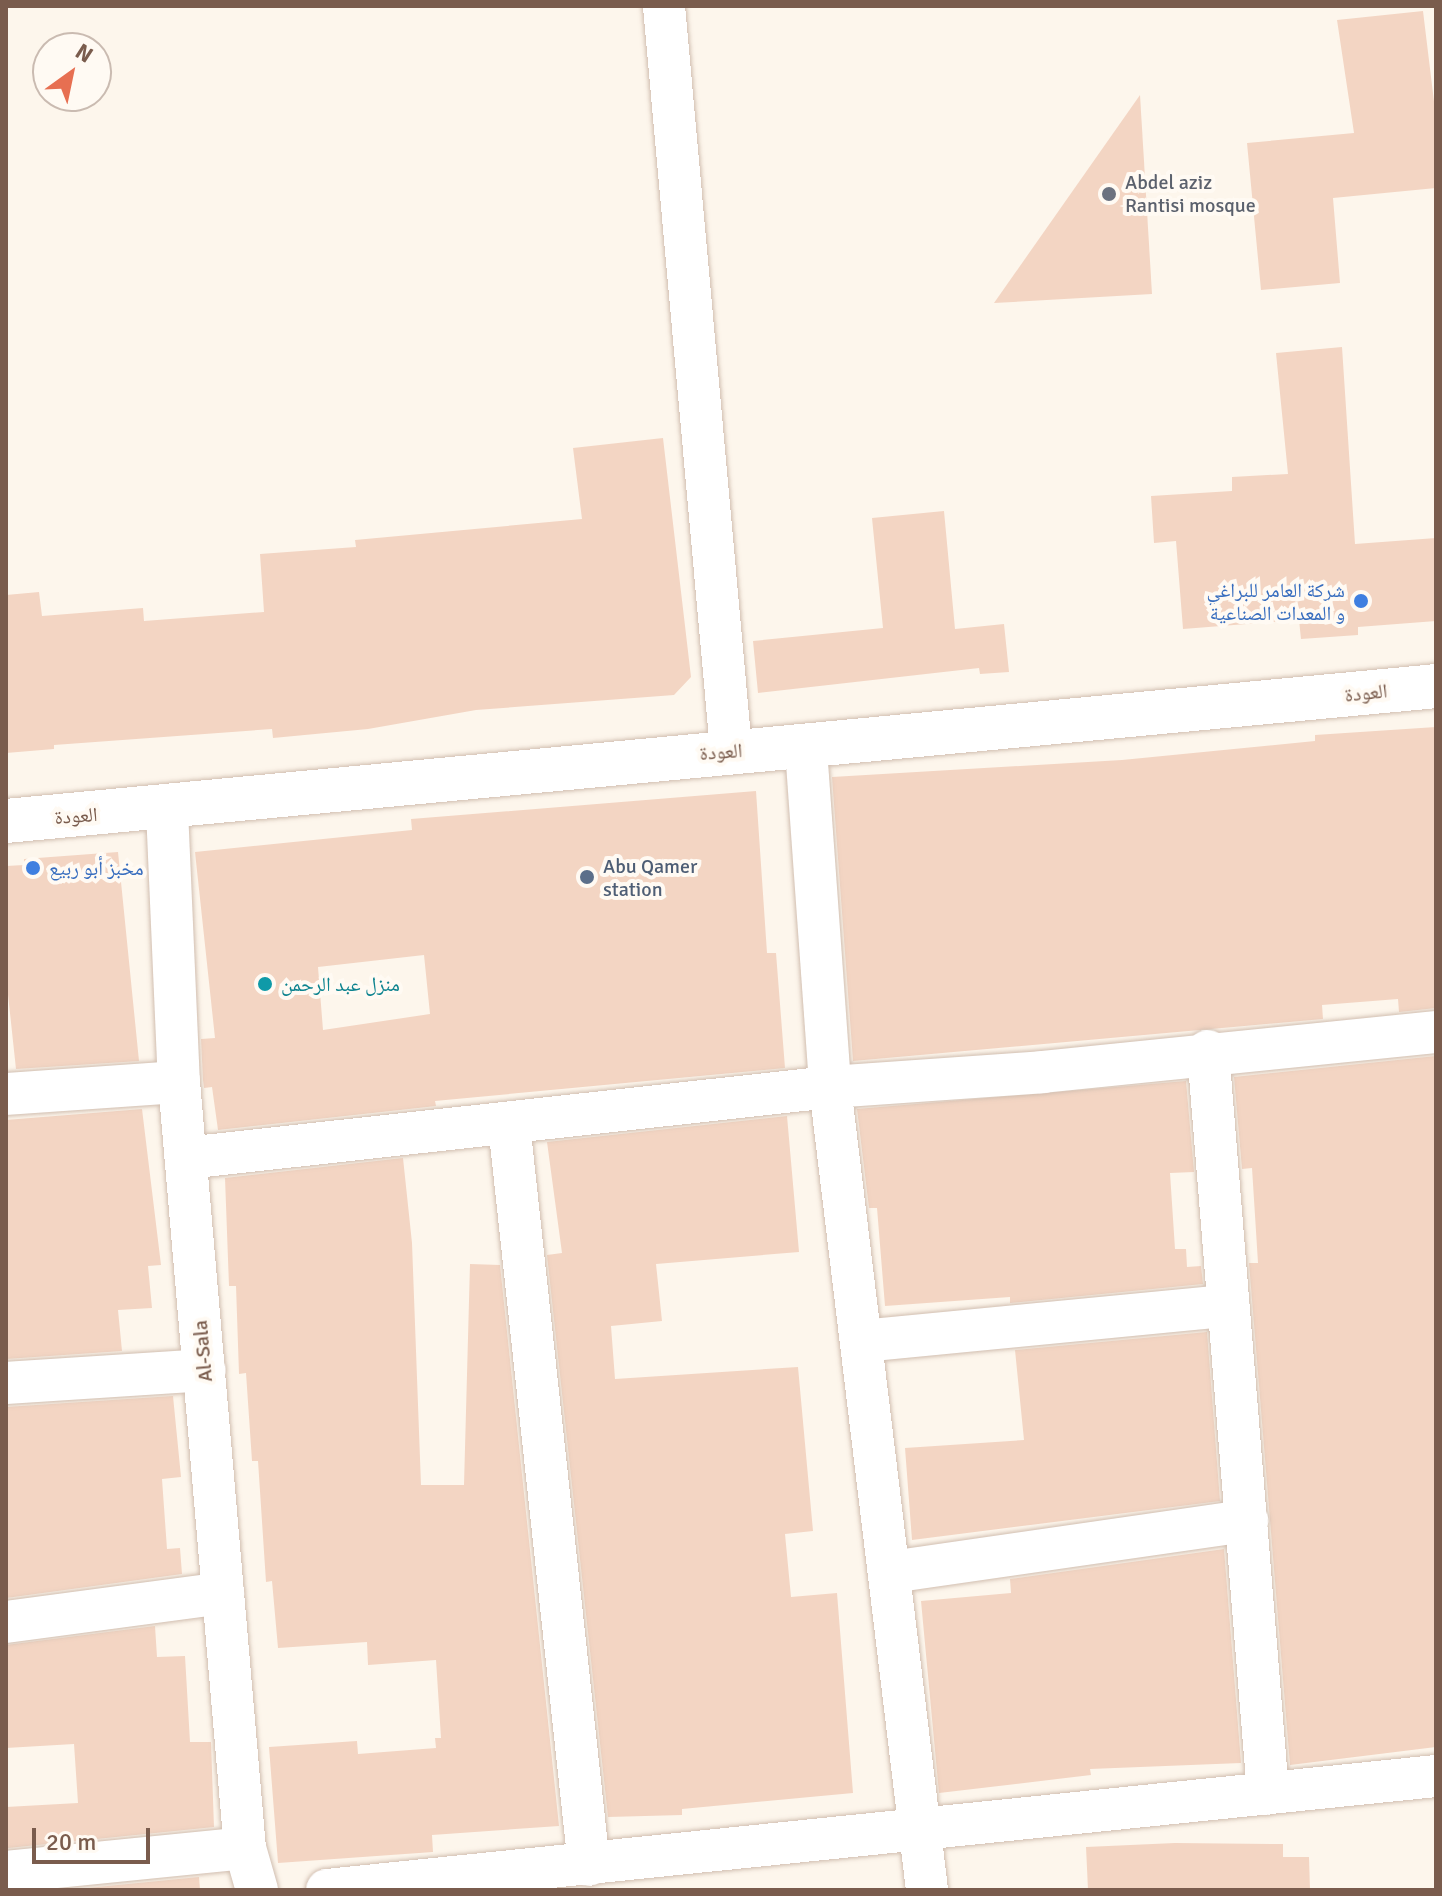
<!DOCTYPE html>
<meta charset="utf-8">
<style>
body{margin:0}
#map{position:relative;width:1442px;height:1896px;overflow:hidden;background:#fdf6ec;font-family:Signika,"Noto Naskh Arabic",sans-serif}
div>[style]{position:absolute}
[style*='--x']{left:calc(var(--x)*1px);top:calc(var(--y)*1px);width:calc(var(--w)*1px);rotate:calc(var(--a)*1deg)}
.building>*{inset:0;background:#f3d5c3}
.roads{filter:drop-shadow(0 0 2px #d1beb0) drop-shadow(0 0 2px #d1beb0)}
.street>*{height:42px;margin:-21px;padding:0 21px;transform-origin:21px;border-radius:21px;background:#fff}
.secondary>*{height:44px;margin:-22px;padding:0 22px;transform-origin:22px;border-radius:22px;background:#fff}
.dots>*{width:22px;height:22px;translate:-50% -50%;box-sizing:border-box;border:4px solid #fffaf3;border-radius:50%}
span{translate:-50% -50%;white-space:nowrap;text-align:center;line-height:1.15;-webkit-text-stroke:8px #fffaf3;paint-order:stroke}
.worship-label{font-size:20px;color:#5b616d}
.left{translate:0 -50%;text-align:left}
.shop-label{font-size:20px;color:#366cbe}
.right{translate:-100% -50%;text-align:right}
.street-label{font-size:20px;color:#7a5c4d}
.service-label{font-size:20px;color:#4e5e75}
.culture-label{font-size:20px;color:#0d838f}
.frame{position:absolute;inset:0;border:8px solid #7a5c4d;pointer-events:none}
.north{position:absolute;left:32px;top:32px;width:80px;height:80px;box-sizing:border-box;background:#fffaf3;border:2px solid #cabbb1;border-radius:50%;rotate:33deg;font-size:22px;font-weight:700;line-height:32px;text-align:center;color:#7a5c4d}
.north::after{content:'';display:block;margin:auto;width:28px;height:36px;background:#e76f51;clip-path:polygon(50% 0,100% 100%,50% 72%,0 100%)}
.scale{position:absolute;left:32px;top:1828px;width:118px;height:36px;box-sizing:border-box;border:4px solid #7a5c4d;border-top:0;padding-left:10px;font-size:24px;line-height:28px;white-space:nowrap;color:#7a5c4d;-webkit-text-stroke:6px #fffaf3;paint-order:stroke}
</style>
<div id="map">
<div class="building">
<i style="clip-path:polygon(1423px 11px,1436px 118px,1436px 188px,1333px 198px,1340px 283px,1261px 290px,1247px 143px,1354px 133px,1337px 20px)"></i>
<i style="clip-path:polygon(1140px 95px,1152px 294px,994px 303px)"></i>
<i style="clip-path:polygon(1342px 347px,1355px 544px,1436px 538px,1436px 621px,1358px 627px,1358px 635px,1301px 639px,1299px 620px,1183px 629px,1176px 541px,1154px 543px,1151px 496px,1232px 491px,1232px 477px,1288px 474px,1276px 353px)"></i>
<i style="clip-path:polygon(663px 438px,691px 677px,674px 695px,476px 710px,368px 729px,273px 738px,272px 729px,54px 745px,54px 749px,6px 753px,6px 595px,39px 592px,42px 616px,143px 608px,144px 621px,264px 612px,260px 554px,356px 547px,355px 540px,582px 519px,573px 448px)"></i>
<i style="clip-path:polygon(944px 511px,955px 629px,1004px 624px,1009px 672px,980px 674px,979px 668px,758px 693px,753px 641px,883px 628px,872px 518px)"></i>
<i style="clip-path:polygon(1436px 727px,1436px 1008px,1399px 1012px,1398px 999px,1322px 1005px,1323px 1019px,853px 1061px,832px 777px,1122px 760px,1315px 741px,1315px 735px)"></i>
<i style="clip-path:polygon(evenodd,756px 791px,767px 953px,776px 953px,785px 1068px,435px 1101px,436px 1106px,218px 1130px,212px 1087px,204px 1088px,203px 1080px,201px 1039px,215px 1038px,195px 852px,412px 830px,411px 819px,756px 791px,424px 955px,430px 1014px,323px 1030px,318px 967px,424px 955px)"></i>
<i style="clip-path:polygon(118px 852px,139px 1061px,16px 1069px,6px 976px,6px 866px,24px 865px,24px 859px)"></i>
<i style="clip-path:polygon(1436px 1056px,1436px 1747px,1290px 1765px,1249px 1263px,1258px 1263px,1252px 1168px,1242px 1169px,1234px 1077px)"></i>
<i style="clip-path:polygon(1186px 1081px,1194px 1172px,1170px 1173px,1175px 1249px,1186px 1249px,1187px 1267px,1201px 1266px,1203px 1284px,1010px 1303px,1010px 1297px,885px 1306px,877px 1208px,869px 1208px,857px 1109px)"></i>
<i style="clip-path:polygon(142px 1109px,161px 1265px,148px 1266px,152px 1308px,118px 1310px,122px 1351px,6px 1359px,6px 1120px)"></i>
<i style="clip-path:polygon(787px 1116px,799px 1252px,656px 1264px,662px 1321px,611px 1326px,615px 1379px,798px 1367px,813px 1531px,785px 1534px,791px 1597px,837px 1593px,853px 1793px,682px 1809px,682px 1815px,608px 1817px,547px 1255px,562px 1253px,547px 1142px)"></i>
<i style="clip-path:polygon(403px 1158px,412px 1243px,421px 1485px,464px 1485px,470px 1264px,500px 1265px,559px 1826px,432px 1835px,433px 1852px,278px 1863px,269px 1747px,357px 1741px,358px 1754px,436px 1748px,435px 1738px,441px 1738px,436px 1660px,368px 1665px,367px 1642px,278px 1648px,272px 1581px,266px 1582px,258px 1461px,252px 1461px,246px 1373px,239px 1374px,236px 1286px,229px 1286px,225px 1178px)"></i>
<i style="clip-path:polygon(1207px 1332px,1220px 1501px,912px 1540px,905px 1448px,1024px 1440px,1015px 1350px)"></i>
<i style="clip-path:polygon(173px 1396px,181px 1477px,162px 1479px,167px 1549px,180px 1548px,182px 1574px,6px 1598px,6px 1407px)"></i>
<i style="clip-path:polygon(1224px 1549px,1241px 1763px,1090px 1769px,1091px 1775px,939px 1793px,921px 1601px,1011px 1593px,1010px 1579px)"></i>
<i style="clip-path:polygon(155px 1626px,157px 1657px,185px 1656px,190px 1742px,211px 1742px,214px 1827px,8px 1848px,6px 1807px,78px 1803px,74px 1744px,6px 1748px,6px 1645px)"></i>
<i style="clip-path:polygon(1175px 1843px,1283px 1844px,1283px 1857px,1309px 1857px,1310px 1890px,1088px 1890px,1086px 1847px)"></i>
<i style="clip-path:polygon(199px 1877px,200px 1890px,67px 1890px)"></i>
</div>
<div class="roads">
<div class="street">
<i style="--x:664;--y:6;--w:747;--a:84.85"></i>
<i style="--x:806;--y:749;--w:339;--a:85.9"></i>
<i style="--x:830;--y:1087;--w:809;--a:83.11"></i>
<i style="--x:167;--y:810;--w:272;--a:87.5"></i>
<i style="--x:179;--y:1082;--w:769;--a:85.08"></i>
<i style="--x:245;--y:1848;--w:44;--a:74.1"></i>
<i style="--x:1208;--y:1051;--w:745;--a:85.38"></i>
<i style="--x:6;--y:1094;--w:173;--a:-4"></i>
<i style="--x:509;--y:1124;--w:745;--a:83.84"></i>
<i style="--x:186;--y:1158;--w:648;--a:-6.29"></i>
<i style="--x:830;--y:1087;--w:213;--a:-4"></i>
<i style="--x:1042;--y:1072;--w:396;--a:-5.8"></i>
<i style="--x:862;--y:1341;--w:368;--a:-5.5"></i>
<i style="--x:6;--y:1383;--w:199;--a:-3.7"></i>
<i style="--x:891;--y:1572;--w:360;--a:-8.2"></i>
<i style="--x:6;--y:1622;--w:219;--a:-7.6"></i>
<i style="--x:6;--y:1872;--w:240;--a:-5.7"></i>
<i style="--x:327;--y:1890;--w:1115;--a:-5.87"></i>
</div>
<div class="secondary">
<i style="--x:6;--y:821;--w:1436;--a:-5.39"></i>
</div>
</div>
<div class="dots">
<i style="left:1109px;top:194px;background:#6b7280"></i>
<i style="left:1361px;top:601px;background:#3f7fe0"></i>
<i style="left:33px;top:868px;background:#3f7fe0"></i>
<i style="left:587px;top:877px;background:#5c6f8a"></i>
<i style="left:265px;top:984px;background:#0f9aa8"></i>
</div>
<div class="worship-label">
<span class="left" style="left:1125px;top:194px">Abdel aziz<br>Rantisi mosque</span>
</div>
<div class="shop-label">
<span class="right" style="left:1345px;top:602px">شركة العامر للبراغي<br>و المعدات الصناعية</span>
<span class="left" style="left:49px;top:868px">مخبز أبو ربيع</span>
</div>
<div class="street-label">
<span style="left:1366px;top:693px;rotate:-6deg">العودة</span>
<span style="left:721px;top:752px;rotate:-4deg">العودة</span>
<span style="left:76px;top:816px;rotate:-4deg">العودة</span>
<span style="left:203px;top:1351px;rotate:-95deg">Al-Sala</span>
</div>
<div class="service-label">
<span class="left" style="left:603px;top:878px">Abu Qamer<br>station</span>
</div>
<div class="culture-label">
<span class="left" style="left:281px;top:984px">منزل عبد الرحمن</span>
</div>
<div class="frame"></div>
<div class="north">N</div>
<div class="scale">20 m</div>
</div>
